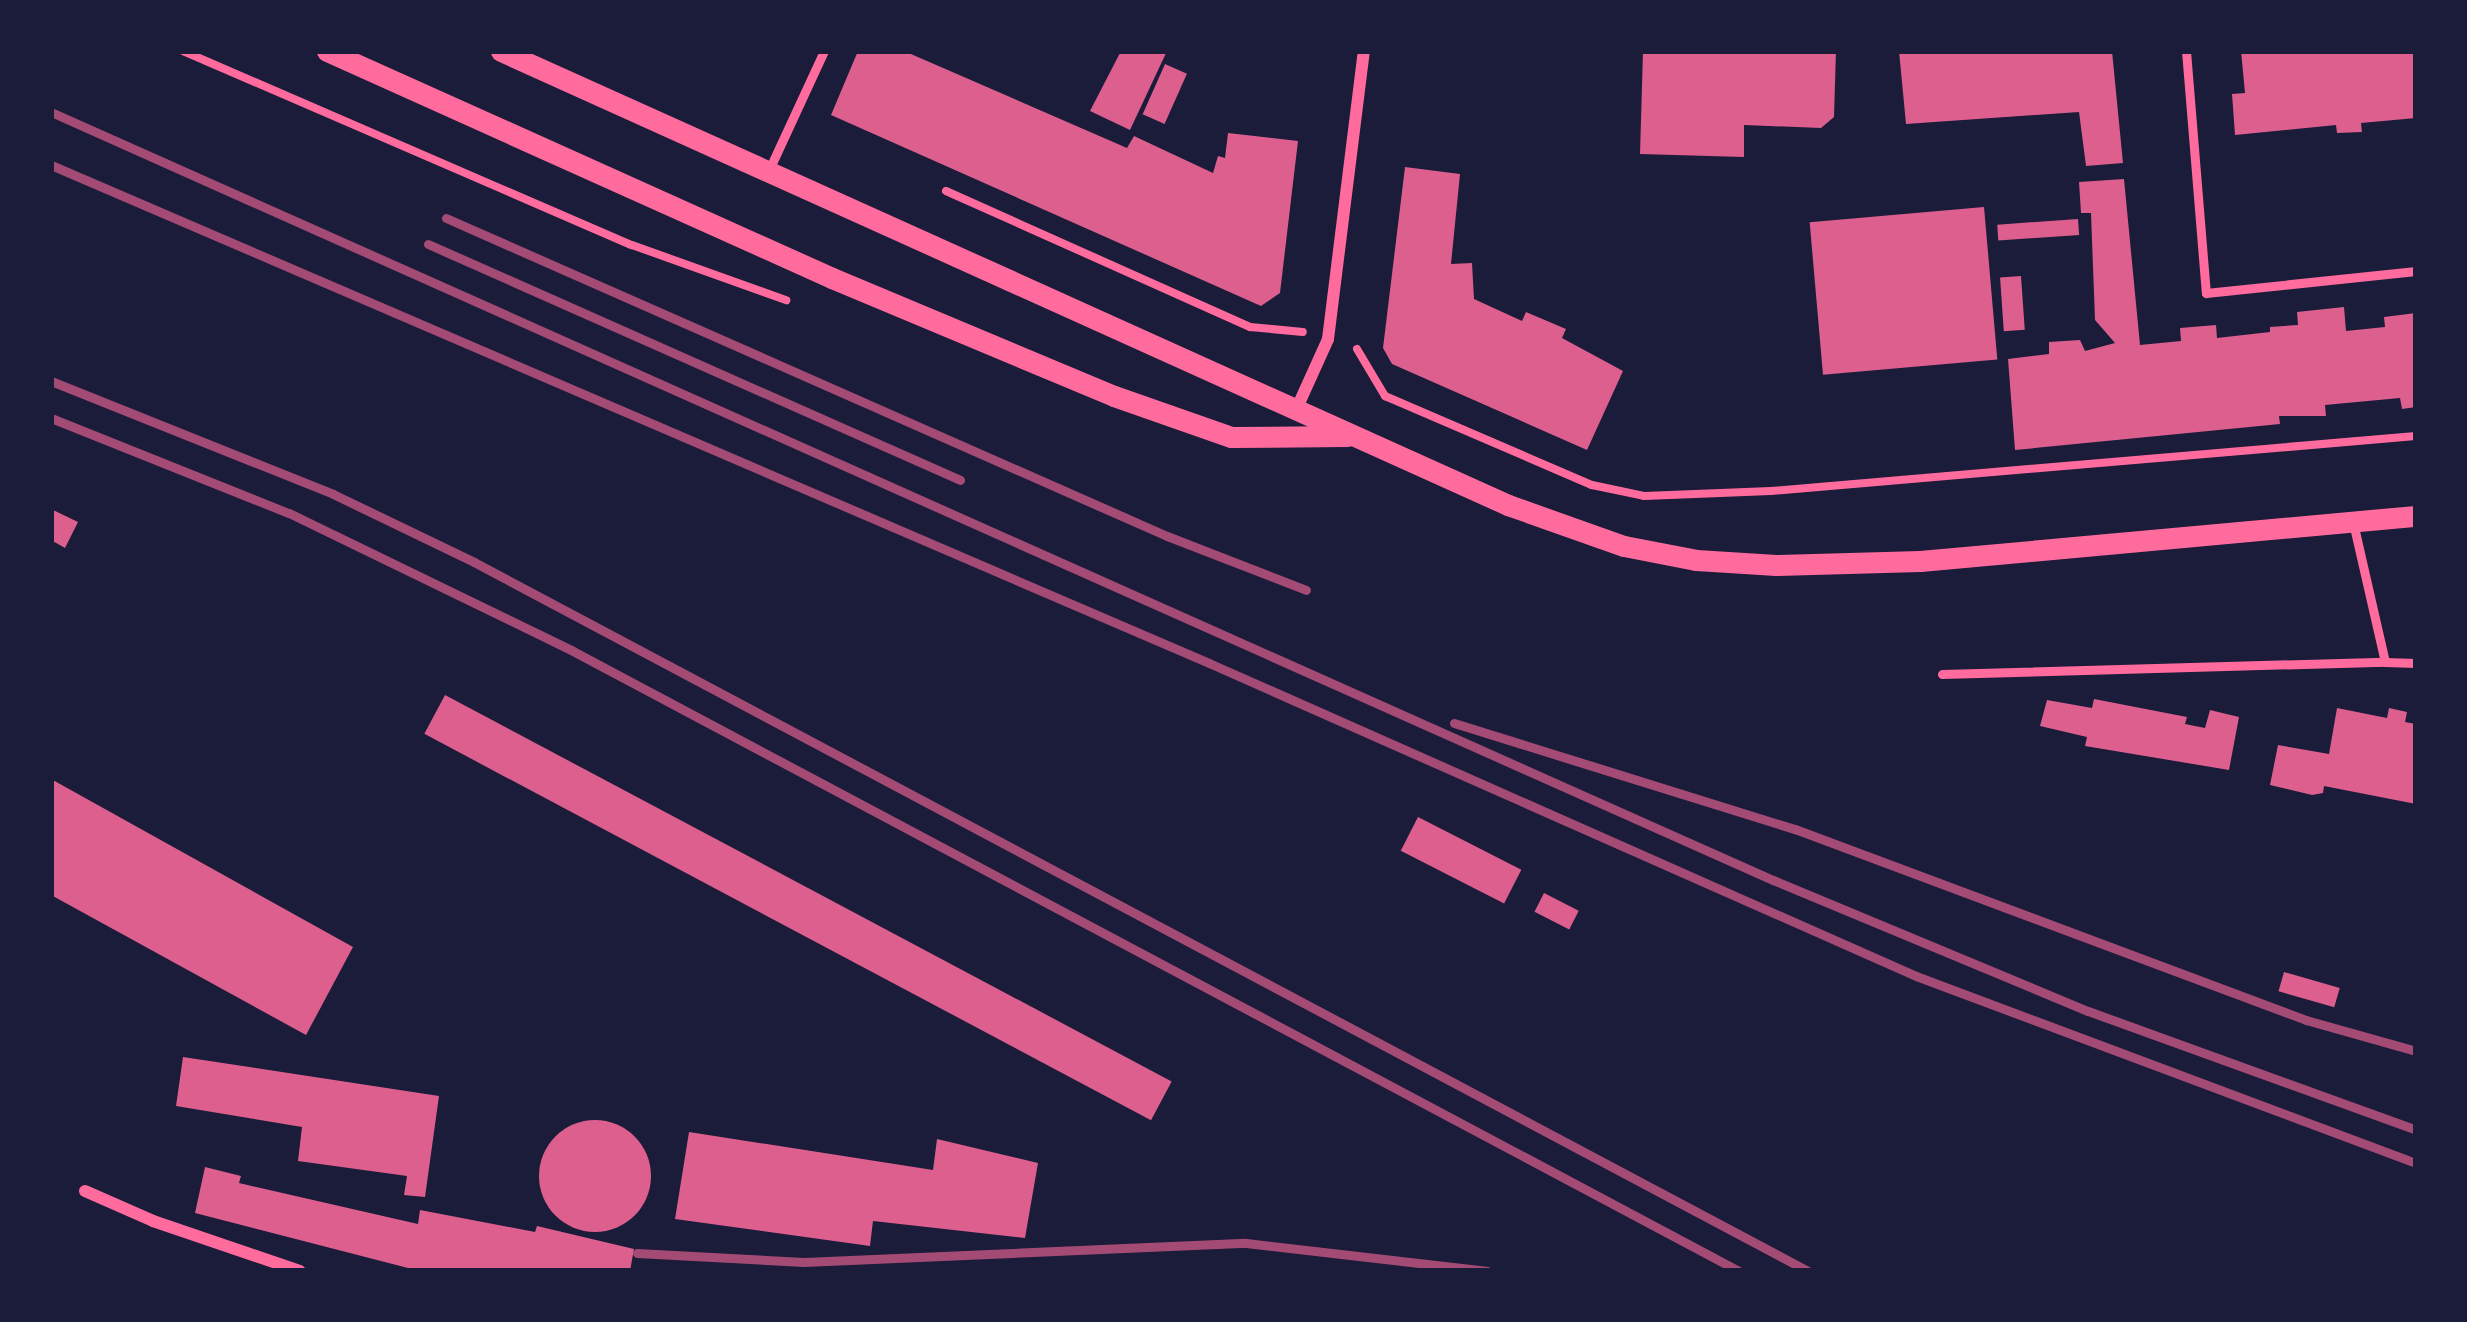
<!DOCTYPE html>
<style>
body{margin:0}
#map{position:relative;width:2467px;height:1322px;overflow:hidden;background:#1b1b3a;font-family:"Noto Sans",sans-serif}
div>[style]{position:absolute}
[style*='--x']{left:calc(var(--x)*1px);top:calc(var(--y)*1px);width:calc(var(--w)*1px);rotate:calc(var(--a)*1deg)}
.building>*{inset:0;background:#dd5f8e;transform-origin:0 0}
.round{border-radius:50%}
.path>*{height:8px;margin:-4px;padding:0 4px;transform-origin:4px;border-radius:4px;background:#ff6b9d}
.service>*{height:9px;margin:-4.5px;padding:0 4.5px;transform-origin:4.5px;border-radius:4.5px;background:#ff6b9d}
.minor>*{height:12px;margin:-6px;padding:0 6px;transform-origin:6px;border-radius:6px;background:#ff6b9d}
.tertiary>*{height:21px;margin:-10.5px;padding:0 10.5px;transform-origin:10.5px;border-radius:10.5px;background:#ff6b9d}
.rail>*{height:9px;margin:-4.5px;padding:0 4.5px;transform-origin:4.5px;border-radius:4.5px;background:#a44b75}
span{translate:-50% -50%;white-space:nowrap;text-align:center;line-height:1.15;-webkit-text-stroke:9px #1b1b3a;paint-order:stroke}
.frame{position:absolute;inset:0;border:54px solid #1b1b3a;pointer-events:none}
</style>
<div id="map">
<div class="building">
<i style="clip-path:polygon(858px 51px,904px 51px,1127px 148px,1134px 136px,1213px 173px,1218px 156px,1225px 158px,1228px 133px,1298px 141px,1280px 293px,1261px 306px,831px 115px)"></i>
<i style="clip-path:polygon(1121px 51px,1167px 51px,1130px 130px,1090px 111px)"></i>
<i style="clip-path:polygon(1643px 51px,1836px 51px,1834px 117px,1821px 128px,1744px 125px,1744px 157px,1640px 154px)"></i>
<i style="clip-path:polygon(1899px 51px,2112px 51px,2123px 163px,2086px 166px,2079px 112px,1906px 124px)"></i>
<i style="clip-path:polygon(2241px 51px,2416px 51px,2416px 118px,2361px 123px,2362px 132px,2337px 133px,2336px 125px,2235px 135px,2232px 94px,2245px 93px)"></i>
<i style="left:1165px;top:64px;width:24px;height:55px;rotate:24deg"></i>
<i style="clip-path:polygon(1405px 167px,1460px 174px,1451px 264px,1472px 263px,1474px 299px,1522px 321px,1526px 312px,1566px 329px,1562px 338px,1623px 371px,1587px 450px,1392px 364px,1383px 348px)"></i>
<i style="clip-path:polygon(2124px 179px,2140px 345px,2181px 341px,2180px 328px,2216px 325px,2217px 338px,2270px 332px,2270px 327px,2298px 325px,2297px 312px,2344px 307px,2346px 331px,2385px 327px,2384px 317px,2416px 313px,2416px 407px,2402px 409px,2400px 398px,2325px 405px,2326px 416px,2279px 416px,2280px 424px,2015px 450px,2008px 359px,2049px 354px,2049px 342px,2080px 340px,2085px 351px,2115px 343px,2095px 320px,2091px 213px,2081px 213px,2079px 182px)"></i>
<i style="left:1984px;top:207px;width:153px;height:175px;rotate:85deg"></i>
<i style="left:2078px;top:219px;width:16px;height:81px;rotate:86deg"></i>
<i style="left:2021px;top:276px;width:54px;height:21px;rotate:86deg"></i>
<i style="clip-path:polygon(51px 509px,78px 522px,65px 548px,51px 540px)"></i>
<i style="left:445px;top:695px;width:823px;height:44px;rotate:28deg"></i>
<i style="clip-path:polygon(2094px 699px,2187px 717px,2185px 724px,2205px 728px,2210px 710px,2239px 717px,2229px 770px,2085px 746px,2087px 737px,2040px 726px,2047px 700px,2092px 708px)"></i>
<i style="clip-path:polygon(2337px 708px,2387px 718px,2389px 708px,2407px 712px,2405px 722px,2416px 724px,2416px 804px,2324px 786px,2323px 793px,2312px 795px,2270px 785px,2278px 745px,2329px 754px)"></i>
<i style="clip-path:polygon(51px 779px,353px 947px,306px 1035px,51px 895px)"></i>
<i style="left:1418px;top:817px;width:116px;height:38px;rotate:27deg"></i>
<i style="left:1544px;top:893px;width:39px;height:21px;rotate:27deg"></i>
<i style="left:2284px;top:972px;width:58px;height:20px;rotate:16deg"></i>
<i style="clip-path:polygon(183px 1057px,439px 1096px,425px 1197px,404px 1195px,407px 1176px,298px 1161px,302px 1127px,176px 1106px)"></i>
<i class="round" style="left:539px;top:1120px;width:112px;height:112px"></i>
<i style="clip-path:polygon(689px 1132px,933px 1170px,937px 1139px,1038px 1163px,1025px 1238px,873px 1221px,870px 1246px,675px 1219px)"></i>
<i style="clip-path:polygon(205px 1167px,241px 1176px,239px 1183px,418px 1224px,420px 1210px,535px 1232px,537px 1226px,634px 1249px,630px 1271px,408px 1268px,195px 1213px)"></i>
</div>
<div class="path">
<i style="--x:183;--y:51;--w:489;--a:23.4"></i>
<i style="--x:632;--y:245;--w:164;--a:19.7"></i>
<i style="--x:946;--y:191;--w:333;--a:24.1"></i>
<i style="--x:1250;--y:327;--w:53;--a:5.4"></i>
<i style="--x:1357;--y:349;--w:55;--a:59.2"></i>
<i style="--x:1385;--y:396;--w:225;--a:23.3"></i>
<i style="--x:1592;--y:485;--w:53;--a:11.9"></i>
<i style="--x:1644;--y:496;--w:127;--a:-2.3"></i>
<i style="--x:1771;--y:491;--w:647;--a:-4.87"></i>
</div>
<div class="service">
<i style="--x:2186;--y:51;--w:243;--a:85.3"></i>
<i style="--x:2206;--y:293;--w:211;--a:-6"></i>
<i style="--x:768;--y:172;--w:133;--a:-65.2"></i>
<i style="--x:2385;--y:662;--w:31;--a:2"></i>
<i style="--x:1942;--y:674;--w:443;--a:-1.6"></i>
<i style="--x:2385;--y:662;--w:144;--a:-102.9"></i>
</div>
<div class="minor">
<i style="--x:1296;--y:410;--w:78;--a:-65.7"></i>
<i style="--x:1328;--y:339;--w:290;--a:-82.9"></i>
<i style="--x:85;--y:1191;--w:74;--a:23.8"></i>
<i style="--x:153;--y:1221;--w:155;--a:18.8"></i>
</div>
<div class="tertiary">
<i style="--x:327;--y:51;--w:554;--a:24.2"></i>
<i style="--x:832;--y:278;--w:306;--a:22.7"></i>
<i style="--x:1114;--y:396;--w:124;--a:19.3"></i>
<i style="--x:1231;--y:437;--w:117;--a:-0.5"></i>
<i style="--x:501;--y:51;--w:1105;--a:24.27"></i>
<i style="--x:1508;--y:505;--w:123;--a:19.5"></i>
<i style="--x:1624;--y:546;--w:73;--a:11"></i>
<i style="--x:1696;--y:560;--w:80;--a:3.6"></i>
<i style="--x:1776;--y:565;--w:144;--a:-1.6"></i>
<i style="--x:1920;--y:561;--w:498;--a:-5.2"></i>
</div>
<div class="rail">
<i style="--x:51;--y:112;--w:1885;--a:24.04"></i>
<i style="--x:1773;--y:880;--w:341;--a:22.6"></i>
<i style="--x:2088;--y:1011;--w:349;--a:19.9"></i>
<i style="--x:51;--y:165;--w:1261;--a:23.27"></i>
<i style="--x:1209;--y:663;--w:773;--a:23.88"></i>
<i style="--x:1916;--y:976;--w:534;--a:20.51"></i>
<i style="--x:446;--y:218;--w:788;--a:23.8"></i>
<i style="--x:1167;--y:536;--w:149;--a:21.2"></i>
<i style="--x:428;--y:244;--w:582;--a:23.92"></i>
<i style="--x:51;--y:381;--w:304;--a:21.8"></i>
<i style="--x:333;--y:494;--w:157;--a:25.7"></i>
<i style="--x:474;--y:562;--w:1511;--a:27.99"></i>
<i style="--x:51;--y:418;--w:256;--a:21.8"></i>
<i style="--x:289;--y:513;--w:314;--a:25.9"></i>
<i style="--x:571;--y:650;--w:1323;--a:28"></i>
<i style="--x:1454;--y:723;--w:357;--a:17.3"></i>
<i style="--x:1795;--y:829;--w:546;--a:20.49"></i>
<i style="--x:2306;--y:1020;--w:114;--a:15.7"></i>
<i style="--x:637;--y:1253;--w:167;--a:3.1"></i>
<i style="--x:804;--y:1262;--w:442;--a:-2.5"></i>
<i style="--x:1246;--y:1243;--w:243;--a:6.6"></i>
</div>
<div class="frame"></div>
</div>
